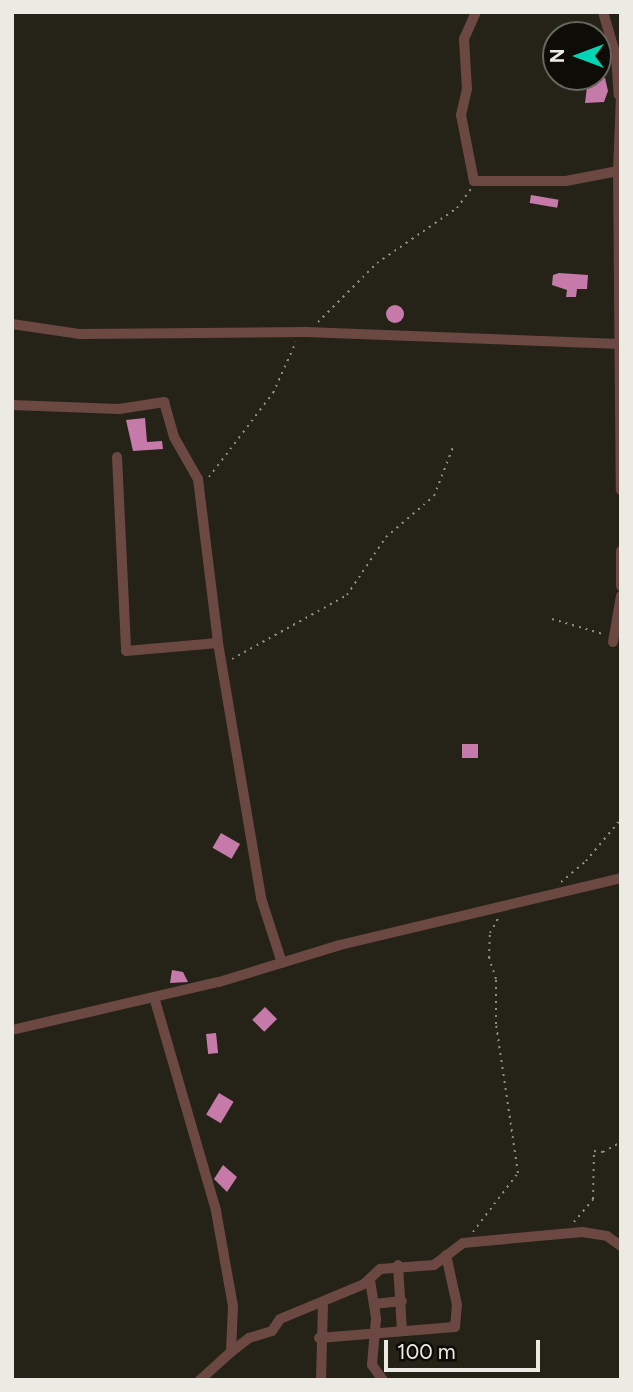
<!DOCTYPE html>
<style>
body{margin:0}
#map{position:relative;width:633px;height:1392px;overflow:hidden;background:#252317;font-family:Figtree,sans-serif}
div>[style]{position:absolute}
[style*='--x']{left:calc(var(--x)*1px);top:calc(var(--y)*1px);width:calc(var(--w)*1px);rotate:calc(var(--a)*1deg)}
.building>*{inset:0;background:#c67aaa;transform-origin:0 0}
.round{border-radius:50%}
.path>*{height:2px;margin-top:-1px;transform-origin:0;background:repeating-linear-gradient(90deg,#908e85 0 2px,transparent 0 7px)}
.street>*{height:10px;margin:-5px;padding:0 5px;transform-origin:5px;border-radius:5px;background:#6c4842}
span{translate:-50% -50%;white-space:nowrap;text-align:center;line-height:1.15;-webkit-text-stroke:7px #0d0c07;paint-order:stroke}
.frame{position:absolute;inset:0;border:14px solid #ecebe3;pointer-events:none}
.north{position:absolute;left:542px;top:21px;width:70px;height:70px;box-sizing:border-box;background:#0d0c07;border:2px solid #66655f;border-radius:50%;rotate:270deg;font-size:19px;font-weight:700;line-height:28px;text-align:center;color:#ecebe3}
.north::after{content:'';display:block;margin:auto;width:24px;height:32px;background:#02d5b6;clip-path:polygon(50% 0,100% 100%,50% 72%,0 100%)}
.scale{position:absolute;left:384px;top:1340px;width:156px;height:32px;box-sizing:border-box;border:4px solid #ecebe3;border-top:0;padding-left:9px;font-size:21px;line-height:24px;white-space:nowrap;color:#ecebe3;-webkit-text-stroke:5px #0d0c07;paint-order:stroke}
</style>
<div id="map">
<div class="building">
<i style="clip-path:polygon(605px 78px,608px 91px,604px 102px,585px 103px,588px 79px)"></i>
<i style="left:531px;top:195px;width:28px;height:8px;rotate:10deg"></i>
<i style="clip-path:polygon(559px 273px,588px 275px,587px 289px,577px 289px,576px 297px,566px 297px,567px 290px,552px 285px,553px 275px)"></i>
<i class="round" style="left:386px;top:305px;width:18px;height:18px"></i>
<i style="clip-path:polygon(145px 418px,147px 442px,162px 441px,163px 449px,133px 451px,126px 420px)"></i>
<i style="left:462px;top:744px;width:16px;height:14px"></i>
<i style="left:221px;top:833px;width:22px;height:17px;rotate:30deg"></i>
<i style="clip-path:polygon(172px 970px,183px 972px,188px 982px,170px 983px)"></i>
<i style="left:265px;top:1007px;width:17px;height:18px;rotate:45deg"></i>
<i style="left:216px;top:1033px;width:20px;height:10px;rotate:84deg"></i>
<i style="left:219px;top:1093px;width:17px;height:25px;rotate:31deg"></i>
<i style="clip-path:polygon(223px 1165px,237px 1177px,227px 1192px,214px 1179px)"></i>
</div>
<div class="path">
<i style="--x:318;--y:322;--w:83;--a:-45"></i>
<i style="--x:377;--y:263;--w:97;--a:-34.5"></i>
<i style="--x:457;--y:208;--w:24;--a:-54"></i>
<i style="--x:209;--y:477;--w:106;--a:-52.7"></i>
<i style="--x:273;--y:393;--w:56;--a:-65.7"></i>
<i style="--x:552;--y:619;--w:53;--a:16.4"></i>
<i style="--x:232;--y:659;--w:132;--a:-29.1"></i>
<i style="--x:347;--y:595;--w:70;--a:-56.1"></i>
<i style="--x:386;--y:537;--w:63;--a:-40.5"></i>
<i style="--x:434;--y:496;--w:53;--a:-68.8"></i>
<i style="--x:561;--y:882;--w:33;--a:-40"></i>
<i style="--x:586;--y:861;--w:55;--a:-50.2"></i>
<i style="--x:574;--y:1222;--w:30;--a:-50"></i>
<i style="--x:593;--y:1199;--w:48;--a:-88.8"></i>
<i style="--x:594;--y:1151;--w:9;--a:6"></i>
<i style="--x:603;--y:1152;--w:21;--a:-29"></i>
<i style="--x:473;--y:1232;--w:74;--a:-52.7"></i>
<i style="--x:518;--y:1173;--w:151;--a:-98.4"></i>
<i style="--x:496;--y:1024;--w:45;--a:-90"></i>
<i style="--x:496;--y:979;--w:22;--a:-108"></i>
<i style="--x:489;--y:958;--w:25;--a:-88"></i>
<i style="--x:490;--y:933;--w:18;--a:-61"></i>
</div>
<div class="street">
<i style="--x:476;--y:12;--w:30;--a:114"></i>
<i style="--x:464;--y:39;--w:50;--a:86.6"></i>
<i style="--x:467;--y:89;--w:27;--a:103"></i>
<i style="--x:461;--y:115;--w:67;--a:78.9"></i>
<i style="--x:474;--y:181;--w:92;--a:0"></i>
<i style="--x:566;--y:181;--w:53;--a:-10.9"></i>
<i style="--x:618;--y:171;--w:76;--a:-87.7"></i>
<i style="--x:603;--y:12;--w:46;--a:73.5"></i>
<i style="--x:616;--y:56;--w:39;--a:86"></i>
<i style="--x:618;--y:171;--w:319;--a:89.5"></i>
<i style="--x:12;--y:324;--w:69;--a:8.4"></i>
<i style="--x:80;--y:334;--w:226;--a:-0.5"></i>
<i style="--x:306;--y:332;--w:315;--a:2.2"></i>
<i style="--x:12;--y:405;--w:107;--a:2.1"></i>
<i style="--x:119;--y:409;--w:46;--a:-8.8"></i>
<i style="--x:164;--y:402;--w:36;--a:74"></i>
<i style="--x:174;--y:437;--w:48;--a:60.3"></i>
<i style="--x:198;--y:479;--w:165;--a:83"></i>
<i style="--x:218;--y:643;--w:259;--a:80.4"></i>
<i style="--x:261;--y:898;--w:68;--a:72.1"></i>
<i style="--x:117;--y:457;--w:194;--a:87.3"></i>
<i style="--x:126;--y:651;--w:92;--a:-5"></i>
<i style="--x:621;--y:551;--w:35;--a:90"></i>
<i style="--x:613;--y:642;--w:47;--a:-80.1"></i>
<i style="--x:154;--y:997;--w:223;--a:73.8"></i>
<i style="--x:216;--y:1211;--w:97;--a:79.9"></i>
<i style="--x:233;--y:1306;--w:46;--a:92.5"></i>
<i style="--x:231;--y:1352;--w:42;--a:137.9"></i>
<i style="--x:12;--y:1030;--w:212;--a:-13.1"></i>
<i style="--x:219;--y:982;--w:127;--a:-17"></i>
<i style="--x:340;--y:945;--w:289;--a:-13.4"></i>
<i style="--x:398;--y:1265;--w:66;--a:86.5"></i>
<i style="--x:370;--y:1280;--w:39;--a:81"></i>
<i style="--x:376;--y:1319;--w:46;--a:95"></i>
<i style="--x:372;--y:1365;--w:19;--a:54"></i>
<i style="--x:374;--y:1304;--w:28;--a:-6"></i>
<i style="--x:319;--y:1338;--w:136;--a:-4.6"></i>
<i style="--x:455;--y:1327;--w:22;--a:-85"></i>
<i style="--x:457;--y:1305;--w:51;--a:-102.4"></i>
<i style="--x:231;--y:1352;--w:23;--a:-38"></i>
<i style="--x:249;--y:1338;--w:24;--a:-17"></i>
<i style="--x:272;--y:1331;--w:14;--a:-56"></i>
<i style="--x:280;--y:1319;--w:91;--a:-22.6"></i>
<i style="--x:364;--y:1284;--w:22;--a:-43"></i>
<i style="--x:380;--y:1269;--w:54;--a:-4.2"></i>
<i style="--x:434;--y:1265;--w:36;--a:-37"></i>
<i style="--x:463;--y:1243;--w:120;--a:-5.3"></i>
<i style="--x:582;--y:1232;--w:25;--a:9"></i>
<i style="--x:607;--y:1236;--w:17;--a:36"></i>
<i style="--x:321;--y:1380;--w:78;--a:-88.5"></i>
</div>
<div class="frame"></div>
<div class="north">N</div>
<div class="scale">100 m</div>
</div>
